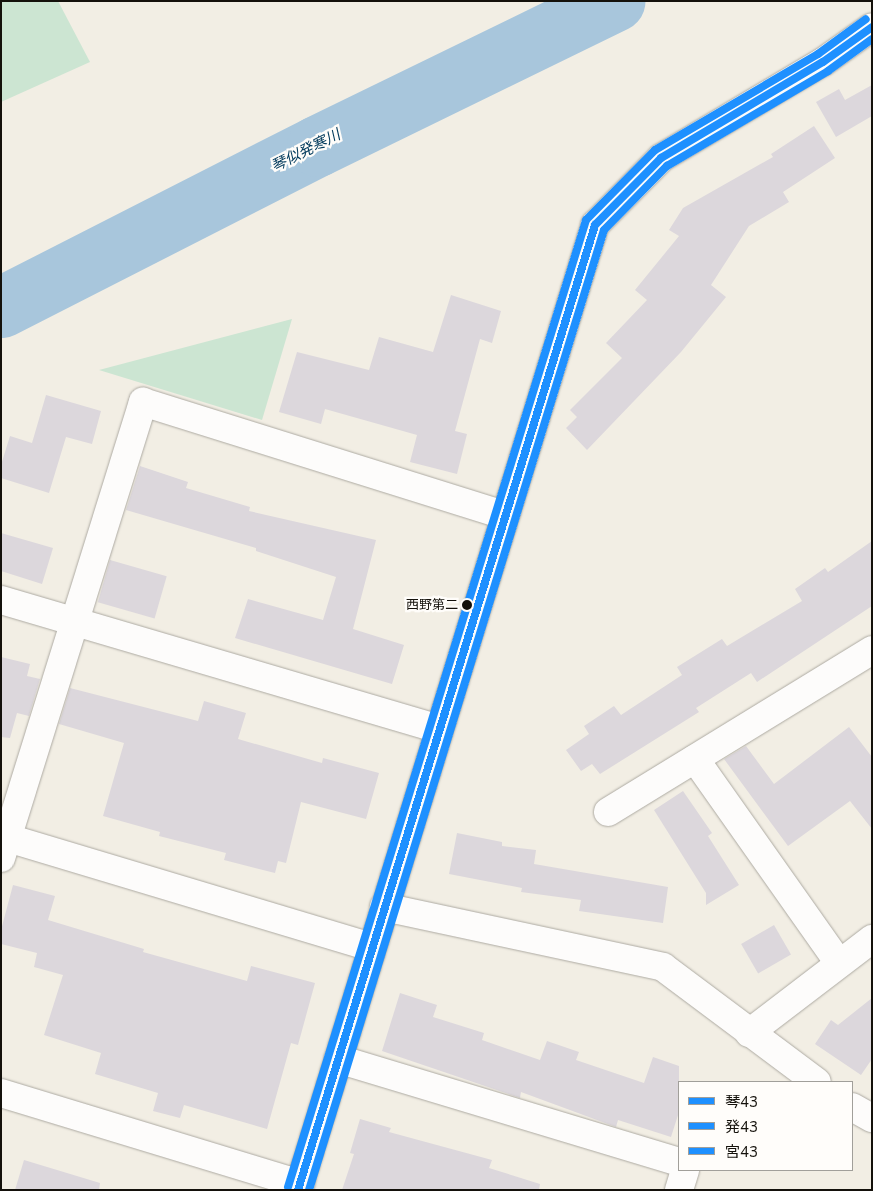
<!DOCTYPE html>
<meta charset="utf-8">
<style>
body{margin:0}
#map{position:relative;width:873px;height:1191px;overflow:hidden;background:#f2eee4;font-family:"Nunito Sans","Noto Sans JP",sans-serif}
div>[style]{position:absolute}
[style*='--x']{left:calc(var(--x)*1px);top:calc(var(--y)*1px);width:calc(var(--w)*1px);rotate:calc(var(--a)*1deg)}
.green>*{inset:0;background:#cce5d2}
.river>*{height:61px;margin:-30.5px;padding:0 30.5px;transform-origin:30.5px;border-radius:30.5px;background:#a8c6dc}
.building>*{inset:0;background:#dcd7dc;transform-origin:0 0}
.roads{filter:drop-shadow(0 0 1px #adaaa2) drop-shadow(0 0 1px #adaaa2)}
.minor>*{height:28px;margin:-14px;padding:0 14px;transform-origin:14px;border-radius:14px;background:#fdfcfb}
.bus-1>*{height:8px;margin:-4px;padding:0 4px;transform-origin:4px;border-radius:4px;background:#1e90ff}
.bus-2>*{height:8px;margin:-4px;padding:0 4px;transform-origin:4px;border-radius:4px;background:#1e90ff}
.bus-3>*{height:8px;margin:-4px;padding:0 4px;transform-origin:4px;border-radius:4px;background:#1e90ff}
.dots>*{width:14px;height:14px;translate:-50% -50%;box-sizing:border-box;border:2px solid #fffdfa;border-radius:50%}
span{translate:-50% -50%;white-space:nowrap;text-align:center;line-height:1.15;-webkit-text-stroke:4.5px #fffdfa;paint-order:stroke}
.bus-label{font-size:13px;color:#14110b}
.right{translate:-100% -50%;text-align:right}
.water-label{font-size:15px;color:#00395b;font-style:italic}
.frame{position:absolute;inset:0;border:2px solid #14110b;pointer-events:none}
.legend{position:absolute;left:678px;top:1081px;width:175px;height:90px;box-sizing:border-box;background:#fffdfa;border:1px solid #a19f9a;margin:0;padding:6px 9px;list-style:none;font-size:15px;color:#14110b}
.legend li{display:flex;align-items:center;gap:10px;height:25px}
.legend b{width:25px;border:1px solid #a19f9a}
</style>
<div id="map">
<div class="green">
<i style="clip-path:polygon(1px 1px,58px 1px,90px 62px,1px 102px)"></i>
<i style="clip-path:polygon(292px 319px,262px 420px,99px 370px)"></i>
</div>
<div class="river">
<i style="--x:1;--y:307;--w:355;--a:-27"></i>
<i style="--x:317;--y:146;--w:331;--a:-26"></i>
</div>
<div class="building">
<i style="clip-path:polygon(872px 85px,872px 116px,836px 137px,816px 102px,839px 89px,845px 100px)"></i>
<i style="clip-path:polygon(814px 126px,835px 158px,783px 192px,789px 202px,749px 226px,711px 285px,726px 297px,681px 352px,587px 450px,566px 428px,577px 417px,570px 410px,622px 358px,606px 343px,647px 300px,635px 290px,679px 236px,669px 230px,683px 208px,773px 157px,771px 154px)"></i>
<i style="clip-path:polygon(451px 295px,501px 311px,492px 343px,480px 339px,455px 431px,467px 434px,457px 474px,410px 462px,417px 435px,325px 409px,321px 424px,279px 412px,297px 352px,369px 370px,379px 337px,433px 352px)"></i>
<i style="clip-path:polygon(46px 395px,101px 411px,92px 444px,66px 437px,49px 493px,1px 478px,1px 465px,10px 436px,32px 443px)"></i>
<i style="clip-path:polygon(140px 466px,188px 482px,186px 488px,250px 507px,249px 511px,376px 540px,353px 629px,404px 645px,392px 684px,235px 638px,248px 599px,323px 620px,336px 577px,256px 551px,256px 548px,126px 510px)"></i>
<i style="clip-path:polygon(1px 533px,53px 548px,42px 584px,1px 571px)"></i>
<i style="clip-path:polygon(872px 541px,872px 606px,757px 682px,751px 673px,696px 708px,699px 712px,600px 774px,592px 764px,581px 771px,566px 750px,589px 734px,584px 726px,614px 706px,621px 715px,682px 675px,677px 667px,722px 639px,727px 646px,802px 601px,795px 589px,825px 568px,828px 572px)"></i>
<i style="left:110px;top:560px;width:59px;height:44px;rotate:16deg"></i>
<i style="clip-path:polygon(1px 657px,30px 664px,27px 676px,40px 679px,29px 716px,17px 713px,10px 738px,1px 737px)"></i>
<i style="clip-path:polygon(70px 688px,198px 721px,204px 701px,246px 713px,238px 739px,322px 763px,323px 758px,379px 773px,366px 819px,301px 802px,286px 863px,278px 861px,275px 873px,224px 860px,226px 853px,159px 836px,160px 832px,103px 816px,124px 743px,59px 724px)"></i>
<i style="clip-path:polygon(849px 727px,872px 757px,872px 829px,850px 801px,788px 846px,724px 759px,746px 746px,774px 784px)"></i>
<i style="clip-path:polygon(683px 791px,712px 833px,708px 836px,739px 885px,706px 905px,706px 893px,654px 810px)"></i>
<i style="clip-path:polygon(457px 833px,502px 842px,502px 846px,536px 850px,534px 864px,668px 887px,663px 923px,579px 911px,581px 900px,521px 892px,522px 888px,449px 874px)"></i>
<i style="clip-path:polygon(13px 885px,55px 896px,48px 920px,144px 949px,143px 952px,247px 981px,251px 966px,315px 983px,298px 1045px,291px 1043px,267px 1129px,184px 1105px,180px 1118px,153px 1111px,158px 1093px,95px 1074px,101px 1053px,44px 1035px,63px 975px,34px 967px,37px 953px,1px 944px,1px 930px)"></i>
<i style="left:774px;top:925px;width:34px;height:38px;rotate:60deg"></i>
<i style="clip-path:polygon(400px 993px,437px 1005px,433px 1017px,484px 1033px,482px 1040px,540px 1060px,547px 1041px,579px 1052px,576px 1060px,644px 1083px,653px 1057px,679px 1066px,679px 1112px,671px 1137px,618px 1120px,616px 1127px,521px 1092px,520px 1098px,382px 1051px)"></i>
<i style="clip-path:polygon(872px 998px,872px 1059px,861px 1075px,815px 1044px,831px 1020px,838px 1025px)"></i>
<i style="clip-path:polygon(360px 1119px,391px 1128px,389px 1132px,492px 1160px,489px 1168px,540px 1184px,539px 1190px,342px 1190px,354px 1154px,350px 1153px)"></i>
<i style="clip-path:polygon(24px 1160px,100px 1183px,99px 1190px,15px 1190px)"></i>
</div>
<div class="roads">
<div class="minor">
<i style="--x:1;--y:600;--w:456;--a:16.4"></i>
<i style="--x:695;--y:759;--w:250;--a:54.8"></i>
<i style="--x:608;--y:812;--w:310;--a:-31.5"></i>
<i style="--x:1;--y:836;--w:387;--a:16.7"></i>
<i style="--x:1;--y:858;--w:478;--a:-72.7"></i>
<i style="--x:143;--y:402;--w:378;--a:17.4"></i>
<i style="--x:384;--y:907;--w:285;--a:12.1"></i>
<i style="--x:663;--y:967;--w:192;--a:36.8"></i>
<i style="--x:749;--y:1033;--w:155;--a:-37.4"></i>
<i style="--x:338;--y:1059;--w:356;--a:16.8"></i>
<i style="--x:1;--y:1093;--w:313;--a:16.9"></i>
<i style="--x:852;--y:1107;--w:23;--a:29"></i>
<i style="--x:298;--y:1190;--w:1010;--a:-72.89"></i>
<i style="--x:595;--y:225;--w:94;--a:-45.4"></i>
<i style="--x:661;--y:158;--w:188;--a:-30.7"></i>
<i style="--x:823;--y:62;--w:60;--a:-35.5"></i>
<i style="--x:679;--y:1190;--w:21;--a:-73"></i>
</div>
</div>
<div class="bus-1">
<i style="--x:298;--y:1190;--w:1010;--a:-72.89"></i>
<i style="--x:595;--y:225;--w:94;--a:-45.4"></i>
<i style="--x:661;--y:158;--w:188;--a:-30.7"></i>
<i style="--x:823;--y:62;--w:60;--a:-35.5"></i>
</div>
<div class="bus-2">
<i style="--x:309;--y:1190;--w:1004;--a:-72.92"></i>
<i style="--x:604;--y:230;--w:90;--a:-45.5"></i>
<i style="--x:667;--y:166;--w:187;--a:-30.5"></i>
<i style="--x:828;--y:71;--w:54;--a:-36"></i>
</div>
<div class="bus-3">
<i style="--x:288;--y:1187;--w:1012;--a:-72.87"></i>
<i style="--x:586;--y:220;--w:98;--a:-45.4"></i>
<i style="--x:655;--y:150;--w:189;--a:-30.5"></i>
<i style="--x:818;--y:54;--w:59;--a:-36.1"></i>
</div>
<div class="dots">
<i style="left:467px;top:605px;background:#14110b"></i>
</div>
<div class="bus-label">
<span class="right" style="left:458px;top:605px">西野第二</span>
</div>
<div class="water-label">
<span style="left:306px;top:151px;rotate:-27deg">琴似発寒川</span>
</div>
<div class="frame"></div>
<ul class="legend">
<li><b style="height:6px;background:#1e90ff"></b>琴43</li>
<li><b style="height:6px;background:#1e90ff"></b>発43</li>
<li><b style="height:6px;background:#1e90ff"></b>宮43</li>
</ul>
</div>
